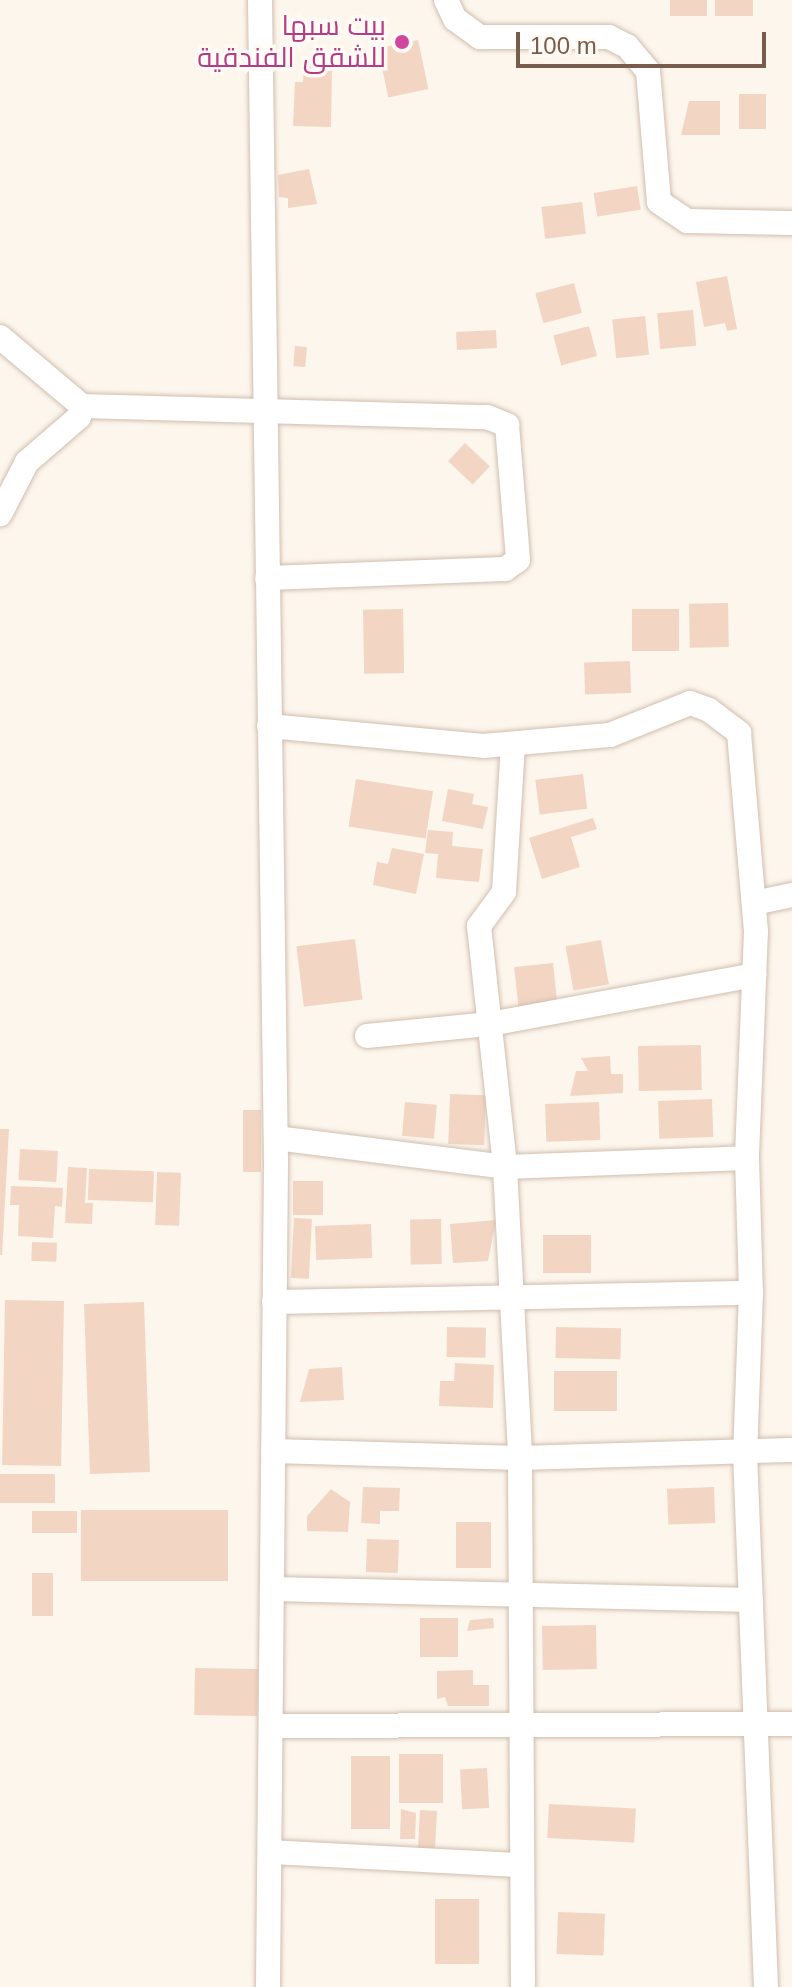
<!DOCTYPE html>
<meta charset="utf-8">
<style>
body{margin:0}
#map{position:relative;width:792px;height:1987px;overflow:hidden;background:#fdf6ec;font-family:Arial,Cairo,sans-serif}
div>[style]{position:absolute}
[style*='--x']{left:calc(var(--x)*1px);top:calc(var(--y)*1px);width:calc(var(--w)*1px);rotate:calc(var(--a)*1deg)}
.building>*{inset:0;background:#f3d5c3;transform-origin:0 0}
.roads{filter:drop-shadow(0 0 2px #d1beb0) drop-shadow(0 0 2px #d1beb0)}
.minor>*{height:24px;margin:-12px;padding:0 12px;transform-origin:12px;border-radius:12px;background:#fff}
.dots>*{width:22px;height:22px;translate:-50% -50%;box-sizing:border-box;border:4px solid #fffaf3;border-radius:50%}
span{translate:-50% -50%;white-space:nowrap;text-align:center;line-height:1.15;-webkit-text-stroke:7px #fffaf3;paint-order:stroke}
.hotel-label{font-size:28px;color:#b23c85}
.right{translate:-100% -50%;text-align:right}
.scale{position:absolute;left:516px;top:32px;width:250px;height:36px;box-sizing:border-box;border:4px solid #7a5c4d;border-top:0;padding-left:10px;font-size:24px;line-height:28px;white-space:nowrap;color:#7a5c4d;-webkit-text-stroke:6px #fffaf3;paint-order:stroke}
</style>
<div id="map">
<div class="building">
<i style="left:670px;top:0;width:37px;height:16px"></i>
<i style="left:715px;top:0;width:38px;height:16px"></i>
<i style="left:418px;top:40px;width:50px;height:41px;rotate:78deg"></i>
<i style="clip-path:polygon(304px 65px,332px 66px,331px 127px,293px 126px,295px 82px,303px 82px)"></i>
<i style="left:766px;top:94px;width:35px;height:27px;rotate:90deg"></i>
<i style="clip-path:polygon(689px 101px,720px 101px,720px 135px,681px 135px)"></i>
<i style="clip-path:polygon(309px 169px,317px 204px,288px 208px,288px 198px,279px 197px,278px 175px)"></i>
<i style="left:637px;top:186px;width:24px;height:44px;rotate:81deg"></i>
<i style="left:582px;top:202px;width:32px;height:41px;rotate:83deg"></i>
<i style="clip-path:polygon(727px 276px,737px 329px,727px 331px,725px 323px,704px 327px,696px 282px)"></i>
<i style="left:574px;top:283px;width:31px;height:40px;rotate:75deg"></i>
<i style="left:693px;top:310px;width:36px;height:36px;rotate:85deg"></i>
<i style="left:645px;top:316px;width:39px;height:33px;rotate:84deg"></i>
<i style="left:589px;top:326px;width:31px;height:37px;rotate:75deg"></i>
<i style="left:496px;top:330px;width:18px;height:40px;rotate:87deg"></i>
<i style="left:295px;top:346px;width:12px;height:20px;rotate:5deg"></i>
<i style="left:465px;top:443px;width:34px;height:25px;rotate:43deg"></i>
<i style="left:728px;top:603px;width:44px;height:39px;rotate:89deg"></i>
<i style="left:403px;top:609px;width:64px;height:40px;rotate:89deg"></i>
<i style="left:679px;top:609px;width:42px;height:47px;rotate:90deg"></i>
<i style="left:630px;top:661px;width:32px;height:46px;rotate:88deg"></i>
<i style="left:583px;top:774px;width:35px;height:48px;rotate:83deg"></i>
<i style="left:356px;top:779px;width:78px;height:48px;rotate:9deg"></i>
<i style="clip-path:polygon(448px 789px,474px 794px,472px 804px,488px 807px,483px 829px,442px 821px)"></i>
<i style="clip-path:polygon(593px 818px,597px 829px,571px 837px,580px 867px,542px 879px,529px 838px)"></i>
<i style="clip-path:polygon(428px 830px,453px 832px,452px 846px,483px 849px,479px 882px,436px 878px,438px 854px,425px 853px)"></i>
<i style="clip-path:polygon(392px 848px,424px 854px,416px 894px,373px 885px,377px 862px,388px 864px)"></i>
<i style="left:355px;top:939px;width:61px;height:59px;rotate:83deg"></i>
<i style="left:601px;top:940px;width:45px;height:36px;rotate:80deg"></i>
<i style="left:553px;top:963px;width:41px;height:39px;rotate:84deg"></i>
<i style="left:701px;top:1045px;width:45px;height:63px;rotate:89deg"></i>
<i style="clip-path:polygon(610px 1056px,611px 1074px,623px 1074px,623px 1093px,570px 1096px,576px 1071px,588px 1071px,581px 1058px)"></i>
<i style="left:450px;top:1094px;width:36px;height:50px;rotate:2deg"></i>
<i style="left:712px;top:1099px;width:38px;height:54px;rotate:88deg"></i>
<i style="left:405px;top:1102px;width:32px;height:34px;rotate:5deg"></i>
<i style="left:599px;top:1102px;width:38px;height:54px;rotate:88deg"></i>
<i style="left:243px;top:1110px;width:18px;height:62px"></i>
<i style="clip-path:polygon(0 1129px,9px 1129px,2px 1255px,0 1255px)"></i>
<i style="left:20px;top:1149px;width:38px;height:31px;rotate:3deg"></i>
<i style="clip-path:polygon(68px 1167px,87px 1168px,85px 1203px,93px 1203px,92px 1224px,65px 1223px)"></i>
<i style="left:89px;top:1169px;width:65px;height:31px;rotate:2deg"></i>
<i style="left:157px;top:1172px;width:24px;height:53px;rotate:2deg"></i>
<i style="left:293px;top:1181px;width:30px;height:34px"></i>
<i style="clip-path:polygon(11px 1186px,63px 1188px,62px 1207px,55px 1206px,53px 1238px,18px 1236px,19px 1205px,10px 1205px)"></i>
<i style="left:294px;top:1218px;width:18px;height:60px;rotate:3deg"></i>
<i style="left:441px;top:1219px;width:45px;height:31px;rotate:89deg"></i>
<i style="clip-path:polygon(496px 1220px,488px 1261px,453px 1263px,450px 1224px)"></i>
<i style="left:371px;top:1224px;width:34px;height:56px;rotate:88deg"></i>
<i style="left:543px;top:1235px;width:48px;height:38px"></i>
<i style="left:32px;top:1242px;width:25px;height:19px;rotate:2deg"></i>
<i style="left:5px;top:1300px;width:59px;height:165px;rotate:1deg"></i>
<i style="left:144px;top:1302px;width:170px;height:60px;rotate:88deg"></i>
<i style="left:447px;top:1327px;width:39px;height:30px;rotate:1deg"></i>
<i style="left:556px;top:1327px;width:65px;height:31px;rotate:1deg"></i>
<i style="clip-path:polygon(455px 1363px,494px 1365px,493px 1408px,439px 1406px,440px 1381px,454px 1381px)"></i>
<i style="clip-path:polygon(342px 1367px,344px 1400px,300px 1402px,309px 1369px)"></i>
<i style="left:554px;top:1371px;width:63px;height:40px"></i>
<i style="left:55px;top:1474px;width:29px;height:55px;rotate:90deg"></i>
<i style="clip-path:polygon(363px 1487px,400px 1488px,399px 1511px,380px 1511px,380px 1524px,361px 1523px)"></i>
<i style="left:714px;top:1487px;width:36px;height:47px;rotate:88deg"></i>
<i style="clip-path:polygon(331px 1489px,350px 1502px,348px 1532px,307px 1531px,307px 1516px)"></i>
<i style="left:228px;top:1510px;width:71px;height:147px;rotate:90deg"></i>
<i style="left:32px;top:1511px;width:45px;height:22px"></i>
<i style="left:491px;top:1522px;width:46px;height:35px;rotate:90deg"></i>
<i style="left:367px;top:1539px;width:32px;height:33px;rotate:2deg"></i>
<i style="left:32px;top:1573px;width:21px;height:43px"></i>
<i style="left:420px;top:1618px;width:38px;height:39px"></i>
<i style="clip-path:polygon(493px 1618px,494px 1628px,467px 1631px,470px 1620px)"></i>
<i style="left:596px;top:1625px;width:44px;height:54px;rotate:89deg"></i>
<i style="left:195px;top:1668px;width:63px;height:47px;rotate:1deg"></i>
<i style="clip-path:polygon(473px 1670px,473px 1685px,489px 1685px,489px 1706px,448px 1706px,445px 1697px,437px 1699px,437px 1671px)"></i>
<i style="left:399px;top:1754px;width:44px;height:49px"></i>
<i style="left:351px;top:1756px;width:39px;height:73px"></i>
<i style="left:487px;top:1768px;width:40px;height:27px;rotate:87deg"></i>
<i style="left:549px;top:1804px;width:87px;height:34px;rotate:3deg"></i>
<i style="clip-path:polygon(401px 1809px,416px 1813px,415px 1839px,400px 1839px)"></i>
<i style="left:420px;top:1810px;width:17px;height:40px;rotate:3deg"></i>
<i style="left:435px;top:1899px;width:44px;height:65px"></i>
<i style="left:558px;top:1912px;width:47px;height:42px;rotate:2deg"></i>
</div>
<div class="roads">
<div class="minor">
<i style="--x:260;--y:0;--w:1164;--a:89.21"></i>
<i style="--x:276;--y:1164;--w:823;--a:90.56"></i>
<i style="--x:446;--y:0;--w:21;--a:65"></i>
<i style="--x:455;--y:19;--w:31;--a:36"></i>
<i style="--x:480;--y:37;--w:129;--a:0"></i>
<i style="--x:609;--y:37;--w:20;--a:27"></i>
<i style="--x:627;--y:46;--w:33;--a:50"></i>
<i style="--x:648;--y:71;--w:131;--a:85.2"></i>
<i style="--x:659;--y:202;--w:34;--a:34"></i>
<i style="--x:687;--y:221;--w:105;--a:1.1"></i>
<i style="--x:0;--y:337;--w:107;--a:40.1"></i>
<i style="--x:82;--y:406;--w:11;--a:105"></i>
<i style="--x:79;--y:417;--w:69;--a:139.1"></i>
<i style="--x:27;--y:462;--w:59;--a:117.4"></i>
<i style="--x:82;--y:406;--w:405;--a:1.6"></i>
<i style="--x:487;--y:417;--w:22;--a:22"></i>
<i style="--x:507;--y:425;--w:135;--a:85.3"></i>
<i style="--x:518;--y:560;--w:16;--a:145"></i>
<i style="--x:505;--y:569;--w:238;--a:177.8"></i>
<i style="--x:269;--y:726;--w:215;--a:5.3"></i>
<i style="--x:483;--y:746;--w:127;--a:-5"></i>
<i style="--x:610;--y:735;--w:86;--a:-21.8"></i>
<i style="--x:690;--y:703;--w:20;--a:20"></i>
<i style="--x:709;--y:710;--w:38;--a:37"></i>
<i style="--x:739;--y:733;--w:199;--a:85.1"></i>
<i style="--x:756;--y:931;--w:227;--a:92.3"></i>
<i style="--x:747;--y:1158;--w:135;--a:88.3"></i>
<i style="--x:751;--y:1293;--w:160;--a:92.1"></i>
<i style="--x:745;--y:1453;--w:534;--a:87.75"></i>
<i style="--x:513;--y:744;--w:148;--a:93.5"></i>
<i style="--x:504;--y:892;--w:42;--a:126.3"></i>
<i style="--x:479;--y:926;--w:242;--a:83.8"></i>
<i style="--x:505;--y:1167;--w:291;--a:87"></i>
<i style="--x:520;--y:1458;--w:529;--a:89.68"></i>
<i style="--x:754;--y:903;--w:39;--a:-12"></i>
<i style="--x:367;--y:1036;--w:124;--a:-5.6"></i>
<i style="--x:490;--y:1024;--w:269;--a:-10.5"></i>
<i style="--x:276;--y:1138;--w:231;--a:7.2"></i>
<i style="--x:505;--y:1167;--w:242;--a:-2.1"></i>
<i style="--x:274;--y:1302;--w:477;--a:-1.1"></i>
<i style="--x:273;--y:1451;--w:247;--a:1.6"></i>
<i style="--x:520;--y:1458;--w:272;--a:-1.7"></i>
<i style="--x:272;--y:1589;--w:479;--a:1.3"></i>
<i style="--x:271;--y:1726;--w:521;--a:-0.22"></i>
<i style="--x:270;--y:1852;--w:250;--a:3"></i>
</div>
</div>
<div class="dots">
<i style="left:402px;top:42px;background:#d1479c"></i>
</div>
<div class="hotel-label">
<span class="right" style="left:386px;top:42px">بيت سبها<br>للشقق الفندقية</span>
</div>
<div class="scale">100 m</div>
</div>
